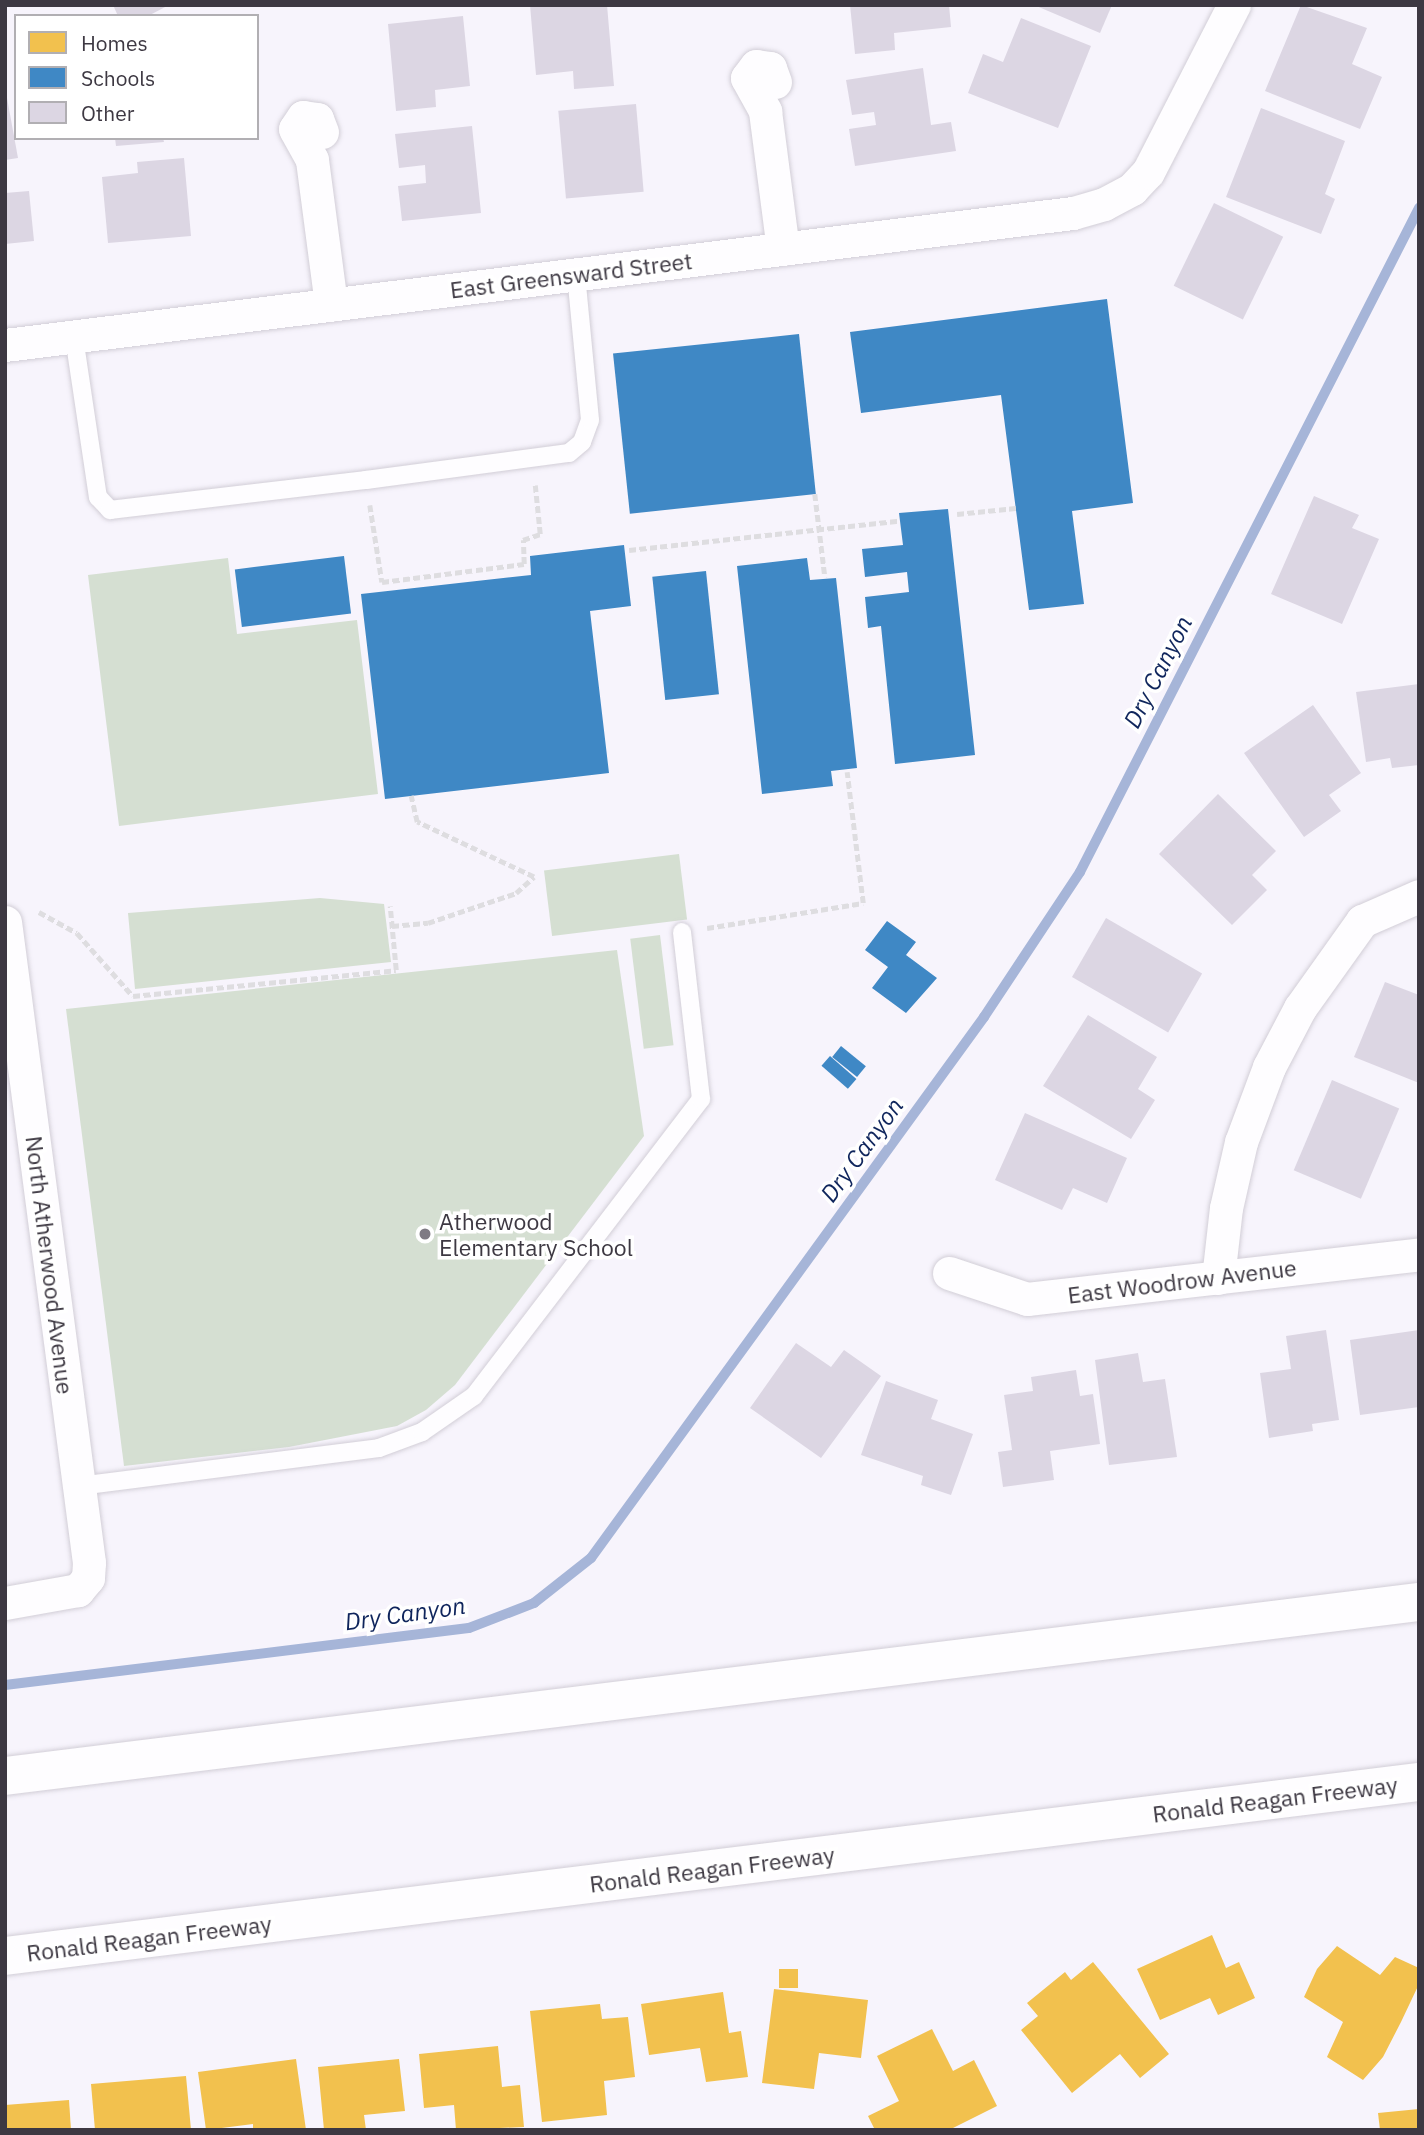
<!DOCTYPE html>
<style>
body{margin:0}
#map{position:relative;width:1424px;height:2135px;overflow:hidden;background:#f7f4fc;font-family:"IBM Plex Sans",sans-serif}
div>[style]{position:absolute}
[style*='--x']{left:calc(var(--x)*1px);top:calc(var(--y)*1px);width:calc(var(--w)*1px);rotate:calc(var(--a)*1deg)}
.green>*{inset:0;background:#d5dfd2;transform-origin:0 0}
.homes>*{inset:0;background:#f2c14e;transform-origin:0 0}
.schools>*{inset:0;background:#3f88c5;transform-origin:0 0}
.stream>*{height:10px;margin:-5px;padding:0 5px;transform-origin:5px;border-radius:5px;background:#a6b5d8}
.building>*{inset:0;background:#dcd6e3;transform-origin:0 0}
.path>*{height:4.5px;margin-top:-2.25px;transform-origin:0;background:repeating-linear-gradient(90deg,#dedde0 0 7px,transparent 0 10.5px)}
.roads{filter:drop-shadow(0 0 2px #d2ced7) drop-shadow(0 0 2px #d2ced7)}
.lane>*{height:18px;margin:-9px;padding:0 9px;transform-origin:9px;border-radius:9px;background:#fefdff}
.street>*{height:33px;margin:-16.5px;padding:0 16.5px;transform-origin:16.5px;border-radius:16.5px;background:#fefdff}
.highway>*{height:38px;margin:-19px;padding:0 19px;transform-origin:19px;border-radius:19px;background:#fefdff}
.dots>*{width:19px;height:19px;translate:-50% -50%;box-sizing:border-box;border:4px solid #fff;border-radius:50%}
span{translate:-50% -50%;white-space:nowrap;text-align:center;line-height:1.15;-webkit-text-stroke:7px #fff;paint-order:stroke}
.street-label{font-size:23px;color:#3d3842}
.poi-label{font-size:23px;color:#3d3842}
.left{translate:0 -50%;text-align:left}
.water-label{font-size:24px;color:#0f255c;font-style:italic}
.frame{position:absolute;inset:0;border:7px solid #3d3842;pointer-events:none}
.legend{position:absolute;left:14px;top:14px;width:245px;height:126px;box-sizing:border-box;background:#fff;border:2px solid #b1afb3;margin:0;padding:9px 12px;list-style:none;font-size:21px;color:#3d3842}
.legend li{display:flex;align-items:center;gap:14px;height:35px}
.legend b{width:35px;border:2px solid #b1afb3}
</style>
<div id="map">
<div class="green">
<i style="clip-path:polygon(228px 558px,237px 634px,357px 620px,378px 794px,119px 826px,88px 575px)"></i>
<i style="left:679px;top:854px;width:66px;height:136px;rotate:83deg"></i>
<i style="clip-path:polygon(320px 898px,384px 904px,391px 962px,135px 989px,128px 913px)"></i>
<i style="left:660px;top:935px;width:111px;height:30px;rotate:83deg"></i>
<i style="clip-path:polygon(617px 950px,644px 1136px,455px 1385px,426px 1410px,397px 1426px,289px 1447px,124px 1466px,66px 1009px)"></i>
</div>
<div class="homes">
<i style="clip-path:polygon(1212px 1935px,1226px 1968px,1239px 1962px,1255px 1998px,1218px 2015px,1210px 1998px,1160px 2020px,1137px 1969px)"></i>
<i style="clip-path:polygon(1337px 1946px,1380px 1975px,1395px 1957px,1419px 1968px,1419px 1984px,1401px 2022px,1383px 2057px,1363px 2080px,1327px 2057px,1343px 2022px,1304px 1997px,1317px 1969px)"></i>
<i style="clip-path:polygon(1093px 1962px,1169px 2054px,1140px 2078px,1120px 2054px,1072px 2093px,1021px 2030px,1038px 2016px,1027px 2003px,1065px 1972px,1071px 1980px)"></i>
<i style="left:779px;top:1969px;width:19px;height:19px"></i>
<i style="clip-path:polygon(774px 1989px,868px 2000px,861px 2058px,819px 2053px,814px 2089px,762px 2083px)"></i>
<i style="clip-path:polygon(723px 1992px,729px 2033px,741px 2031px,748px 2077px,706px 2082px,700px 2048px,649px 2055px,641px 2004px)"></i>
<i style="clip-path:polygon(600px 2004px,602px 2019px,628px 2017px,635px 2077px,604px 2081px,607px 2115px,542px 2122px,530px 2011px)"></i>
<i style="clip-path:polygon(932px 2029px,953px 2071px,974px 2060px,997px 2106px,949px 2130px,875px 2130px,868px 2116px,899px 2101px,877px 2056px)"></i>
<i style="clip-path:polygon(498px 2046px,502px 2087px,520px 2085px,524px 2127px,456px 2130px,454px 2105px,424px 2108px,419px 2054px)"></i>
<i style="clip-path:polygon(296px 2059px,306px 2130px,253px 2130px,253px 2124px,206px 2130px,198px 2072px)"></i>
<i style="clip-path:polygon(399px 2059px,405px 2111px,364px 2115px,366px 2130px,324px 2130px,318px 2067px)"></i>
<i style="clip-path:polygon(186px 2076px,191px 2130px,95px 2130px,91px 2084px)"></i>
<i style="clip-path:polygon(69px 2100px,71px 2130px,5px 2130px,5px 2105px)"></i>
<i style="clip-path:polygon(1419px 2109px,1419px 2130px,1380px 2130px,1378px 2113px)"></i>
</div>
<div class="schools">
<i style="clip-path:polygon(1107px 299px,1133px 503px,1072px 511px,1084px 604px,1029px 610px,1001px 395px,861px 413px,850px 332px)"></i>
<i style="left:799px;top:334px;width:161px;height:187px;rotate:84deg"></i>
<i style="clip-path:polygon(948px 509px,975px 755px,895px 764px,881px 626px,868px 628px,865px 597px,909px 592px,907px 572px,865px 577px,862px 549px,903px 545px,899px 513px)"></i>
<i style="clip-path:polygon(624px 545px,631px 606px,590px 611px,609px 773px,385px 799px,361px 594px,531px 575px,530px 556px)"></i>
<i style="left:344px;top:556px;width:58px;height:110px;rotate:83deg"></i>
<i style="clip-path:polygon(807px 558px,810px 580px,836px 578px,857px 768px,831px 771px,833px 786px,762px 794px,737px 566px)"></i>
<i style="left:706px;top:571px;width:124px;height:54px;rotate:84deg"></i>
<i style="clip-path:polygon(887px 921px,916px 942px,906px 955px,937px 978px,906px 1013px,872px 988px,888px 967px,865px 950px)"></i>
<i style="left:841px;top:1046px;width:32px;height:14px;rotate:39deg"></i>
<i style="left:830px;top:1056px;width:35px;height:13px;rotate:41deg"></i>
</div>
<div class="stream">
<i style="--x:5;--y:1685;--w:467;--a:-7"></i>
<i style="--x:469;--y:1628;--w:70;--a:-21"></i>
<i style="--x:534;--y:1603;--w:73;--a:-38.3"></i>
<i style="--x:591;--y:1558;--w:669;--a:-54"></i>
<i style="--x:984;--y:1017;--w:174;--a:-56.5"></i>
<i style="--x:1080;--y:872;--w:746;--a:-62.95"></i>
</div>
<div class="building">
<i style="clip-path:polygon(113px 5px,169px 5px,148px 16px,118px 16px)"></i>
<i style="clip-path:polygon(530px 5px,607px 5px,614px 86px,574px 89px,573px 71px,536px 75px)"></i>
<i style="clip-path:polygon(850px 5px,949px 5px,951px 27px,894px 33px,895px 50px,855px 54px)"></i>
<i style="clip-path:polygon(1034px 5px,1112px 5px,1100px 33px)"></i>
<i style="clip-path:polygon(1301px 5px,1367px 28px,1352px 64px,1382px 77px,1360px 129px,1265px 91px)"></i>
<i style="clip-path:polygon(463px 16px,470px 86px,435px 90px,436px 107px,396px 111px,388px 24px)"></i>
<i style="clip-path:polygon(1021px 18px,1091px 46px,1058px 128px,968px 93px,983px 54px,1003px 62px)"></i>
<i style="clip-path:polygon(923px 68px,931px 125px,951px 122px,956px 151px,855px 166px,849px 129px,876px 125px,874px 112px,852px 115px,846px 80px)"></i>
<i style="clip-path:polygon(5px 87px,18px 158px,5px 160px)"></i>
<i style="left:636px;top:104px;width:88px;height:78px;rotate:85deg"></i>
<i style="clip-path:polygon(1261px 108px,1345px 141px,1325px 194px,1335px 199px,1321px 234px,1226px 197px)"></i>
<i style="clip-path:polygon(472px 126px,481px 213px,402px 221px,398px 186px,426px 183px,425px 165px,399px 168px,395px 134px)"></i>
<i style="clip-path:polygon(115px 138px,163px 138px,164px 142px,116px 146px)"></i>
<i style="clip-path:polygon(184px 158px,191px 236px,108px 243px,102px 177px,138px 173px,137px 162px)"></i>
<i style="clip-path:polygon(29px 191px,34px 241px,5px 244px,5px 193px)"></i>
<i style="left:1214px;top:203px;width:77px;height:92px;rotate:26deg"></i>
<i style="clip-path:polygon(1314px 496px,1359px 515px,1352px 528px,1379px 539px,1342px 624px,1271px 594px)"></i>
<i style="clip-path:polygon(1419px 684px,1419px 765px,1392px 768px,1390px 758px,1366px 762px,1356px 692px)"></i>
<i style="clip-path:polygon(1313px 705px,1361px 773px,1329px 795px,1341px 811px,1304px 837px,1244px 753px)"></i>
<i style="clip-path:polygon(1218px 794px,1276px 851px,1252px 875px,1267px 890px,1232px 925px,1159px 854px)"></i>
<i style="left:1106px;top:918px;width:111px;height:68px;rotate:30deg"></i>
<i style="clip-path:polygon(1385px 982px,1419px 995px,1419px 1083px,1354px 1057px)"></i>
<i style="clip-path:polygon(1088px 1015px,1157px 1057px,1138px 1089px,1155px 1100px,1131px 1139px,1043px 1086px)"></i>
<i style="left:1332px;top:1080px;width:73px;height:98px;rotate:23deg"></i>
<i style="clip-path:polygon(1025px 1113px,1127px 1158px,1107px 1203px,1073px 1188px,1062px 1210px,995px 1180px)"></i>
<i style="clip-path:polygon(1326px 1330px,1339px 1420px,1312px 1424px,1313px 1431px,1269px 1438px,1260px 1373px,1291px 1369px,1286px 1336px)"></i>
<i style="clip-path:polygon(1419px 1330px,1419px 1407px,1360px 1415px,1350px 1340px)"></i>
<i style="clip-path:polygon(796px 1343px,831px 1367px,844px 1350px,881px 1376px,821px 1458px,750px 1408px)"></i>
<i style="clip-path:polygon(1138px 1353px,1143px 1382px,1165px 1379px,1177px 1457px,1109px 1465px,1095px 1360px)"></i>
<i style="clip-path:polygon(1076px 1370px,1080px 1396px,1093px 1394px,1100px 1444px,1050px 1451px,1054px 1480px,1003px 1487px,998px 1452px,1012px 1450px,1004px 1395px,1033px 1391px,1031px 1377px)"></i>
<i style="clip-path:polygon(886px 1381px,938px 1400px,931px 1419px,973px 1434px,951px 1495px,921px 1485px,923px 1476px,861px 1455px)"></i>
</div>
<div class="path">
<i style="--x:815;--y:494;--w:84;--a:83.1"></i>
<i style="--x:370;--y:505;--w:78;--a:81.1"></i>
<i style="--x:382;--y:582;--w:143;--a:-7.2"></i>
<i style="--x:524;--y:564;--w:24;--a:-92"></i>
<i style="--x:523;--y:540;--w:18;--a:-19"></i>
<i style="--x:540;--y:534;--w:49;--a:-95.8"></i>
<i style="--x:957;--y:514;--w:59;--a:-5.8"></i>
<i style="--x:629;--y:550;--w:271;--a:-6.2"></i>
<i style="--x:39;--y:912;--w:43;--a:28.9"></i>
<i style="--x:77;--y:933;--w:84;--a:48.4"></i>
<i style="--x:133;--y:996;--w:264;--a:-5.6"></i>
<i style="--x:396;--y:970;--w:64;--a:-95.4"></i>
<i style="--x:392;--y:926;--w:36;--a:-5"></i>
<i style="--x:428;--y:923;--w:93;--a:-18.8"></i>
<i style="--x:516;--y:893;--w:24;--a:-42"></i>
<i style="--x:534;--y:877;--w:129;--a:-154.8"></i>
<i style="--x:417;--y:822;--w:27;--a:-103"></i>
<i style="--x:707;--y:928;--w:158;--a:-9.1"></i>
<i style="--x:863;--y:903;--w:132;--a:-97"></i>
</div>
<div class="roads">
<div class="lane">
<i style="--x:74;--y:337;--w:162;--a:81.5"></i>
<i style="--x:98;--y:497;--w:18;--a:47"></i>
<i style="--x:110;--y:510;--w:258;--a:-6.7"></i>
<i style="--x:366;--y:480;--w:205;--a:-7.6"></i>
<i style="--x:569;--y:453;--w:17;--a:-40"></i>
<i style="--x:582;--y:442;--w:23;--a:-70"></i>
<i style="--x:590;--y:420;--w:146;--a:-95.5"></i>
<i style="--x:79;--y:1486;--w:302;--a:-7.2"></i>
<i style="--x:379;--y:1448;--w:46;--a:-20.4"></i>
<i style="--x:422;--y:1432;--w:63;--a:-34.7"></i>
<i style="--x:474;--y:1396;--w:374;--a:-52.6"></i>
<i style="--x:701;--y:1099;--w:168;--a:-96.5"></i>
</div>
<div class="street">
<i style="--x:775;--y:82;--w:15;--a:-110"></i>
<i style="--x:770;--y:68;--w:14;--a:-172"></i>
<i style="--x:756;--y:66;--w:15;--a:127"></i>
<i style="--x:747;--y:78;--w:38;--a:61"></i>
<i style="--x:765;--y:111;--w:139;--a:82.6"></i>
<i style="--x:322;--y:132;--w:14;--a:-111"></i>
<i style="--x:317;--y:119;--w:14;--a:-172"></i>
<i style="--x:303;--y:117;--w:14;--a:124"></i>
<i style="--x:295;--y:129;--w:35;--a:61"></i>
<i style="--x:312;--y:160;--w:146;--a:82.5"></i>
<i style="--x:5;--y:345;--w:1076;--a:-7.05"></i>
<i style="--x:1073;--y:213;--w:32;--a:-16"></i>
<i style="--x:1104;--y:204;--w:32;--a:-28"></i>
<i style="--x:1132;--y:189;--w:23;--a:-47"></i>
<i style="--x:1148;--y:172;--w:188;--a:-62.8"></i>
<i style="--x:5;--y:922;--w:646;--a:82.53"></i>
<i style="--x:89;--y:1563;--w:15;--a:94"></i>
<i style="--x:88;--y:1578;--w:16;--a:130"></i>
<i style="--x:78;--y:1590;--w:74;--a:169.9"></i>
<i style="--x:949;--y:1273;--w:82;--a:18.4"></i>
<i style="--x:1027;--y:1299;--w:395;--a:-6.5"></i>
<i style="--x:1218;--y:1278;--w:70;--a:-83.5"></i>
<i style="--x:1226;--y:1208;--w:68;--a:-77.2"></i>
<i style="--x:1241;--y:1142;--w:80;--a:-69.5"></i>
<i style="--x:1269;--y:1067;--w:67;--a:-62.3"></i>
<i style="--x:1300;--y:1008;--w:107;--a:-54.5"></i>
<i style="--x:1362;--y:921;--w:62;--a:-23.7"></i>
</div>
<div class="highway">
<i style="--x:5;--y:1776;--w:1425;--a:-7.02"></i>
<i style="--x:5;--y:1956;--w:1425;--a:-7.02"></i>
</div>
</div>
<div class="dots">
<i style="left:425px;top:1234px;background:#7e7a83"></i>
</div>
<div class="street-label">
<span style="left:571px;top:275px;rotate:-7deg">East Greensward Street</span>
<span style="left:50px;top:1265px;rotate:83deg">North Atherwood Avenue</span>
<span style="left:1182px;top:1281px;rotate:-7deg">East Woodrow Avenue</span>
<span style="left:1275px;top:1799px;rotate:-7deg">Ronald Reagan Freeway</span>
<span style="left:712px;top:1869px;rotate:-7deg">Ronald Reagan Freeway</span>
<span style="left:149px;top:1938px;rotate:-7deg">Ronald Reagan Freeway</span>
</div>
<div class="poi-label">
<span class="left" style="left:439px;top:1234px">Atherwood<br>Elementary School</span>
</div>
<div class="water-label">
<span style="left:1158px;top:672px;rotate:-63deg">Dry Canyon</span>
<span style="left:862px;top:1150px;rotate:-54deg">Dry Canyon</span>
<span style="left:405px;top:1614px;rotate:-8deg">Dry Canyon</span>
</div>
<div class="frame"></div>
<ul class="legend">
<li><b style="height:19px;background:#f2c14e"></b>Homes</li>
<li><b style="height:19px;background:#3f88c5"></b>Schools</li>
<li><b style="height:19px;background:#dcd6e3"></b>Other</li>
</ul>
</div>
